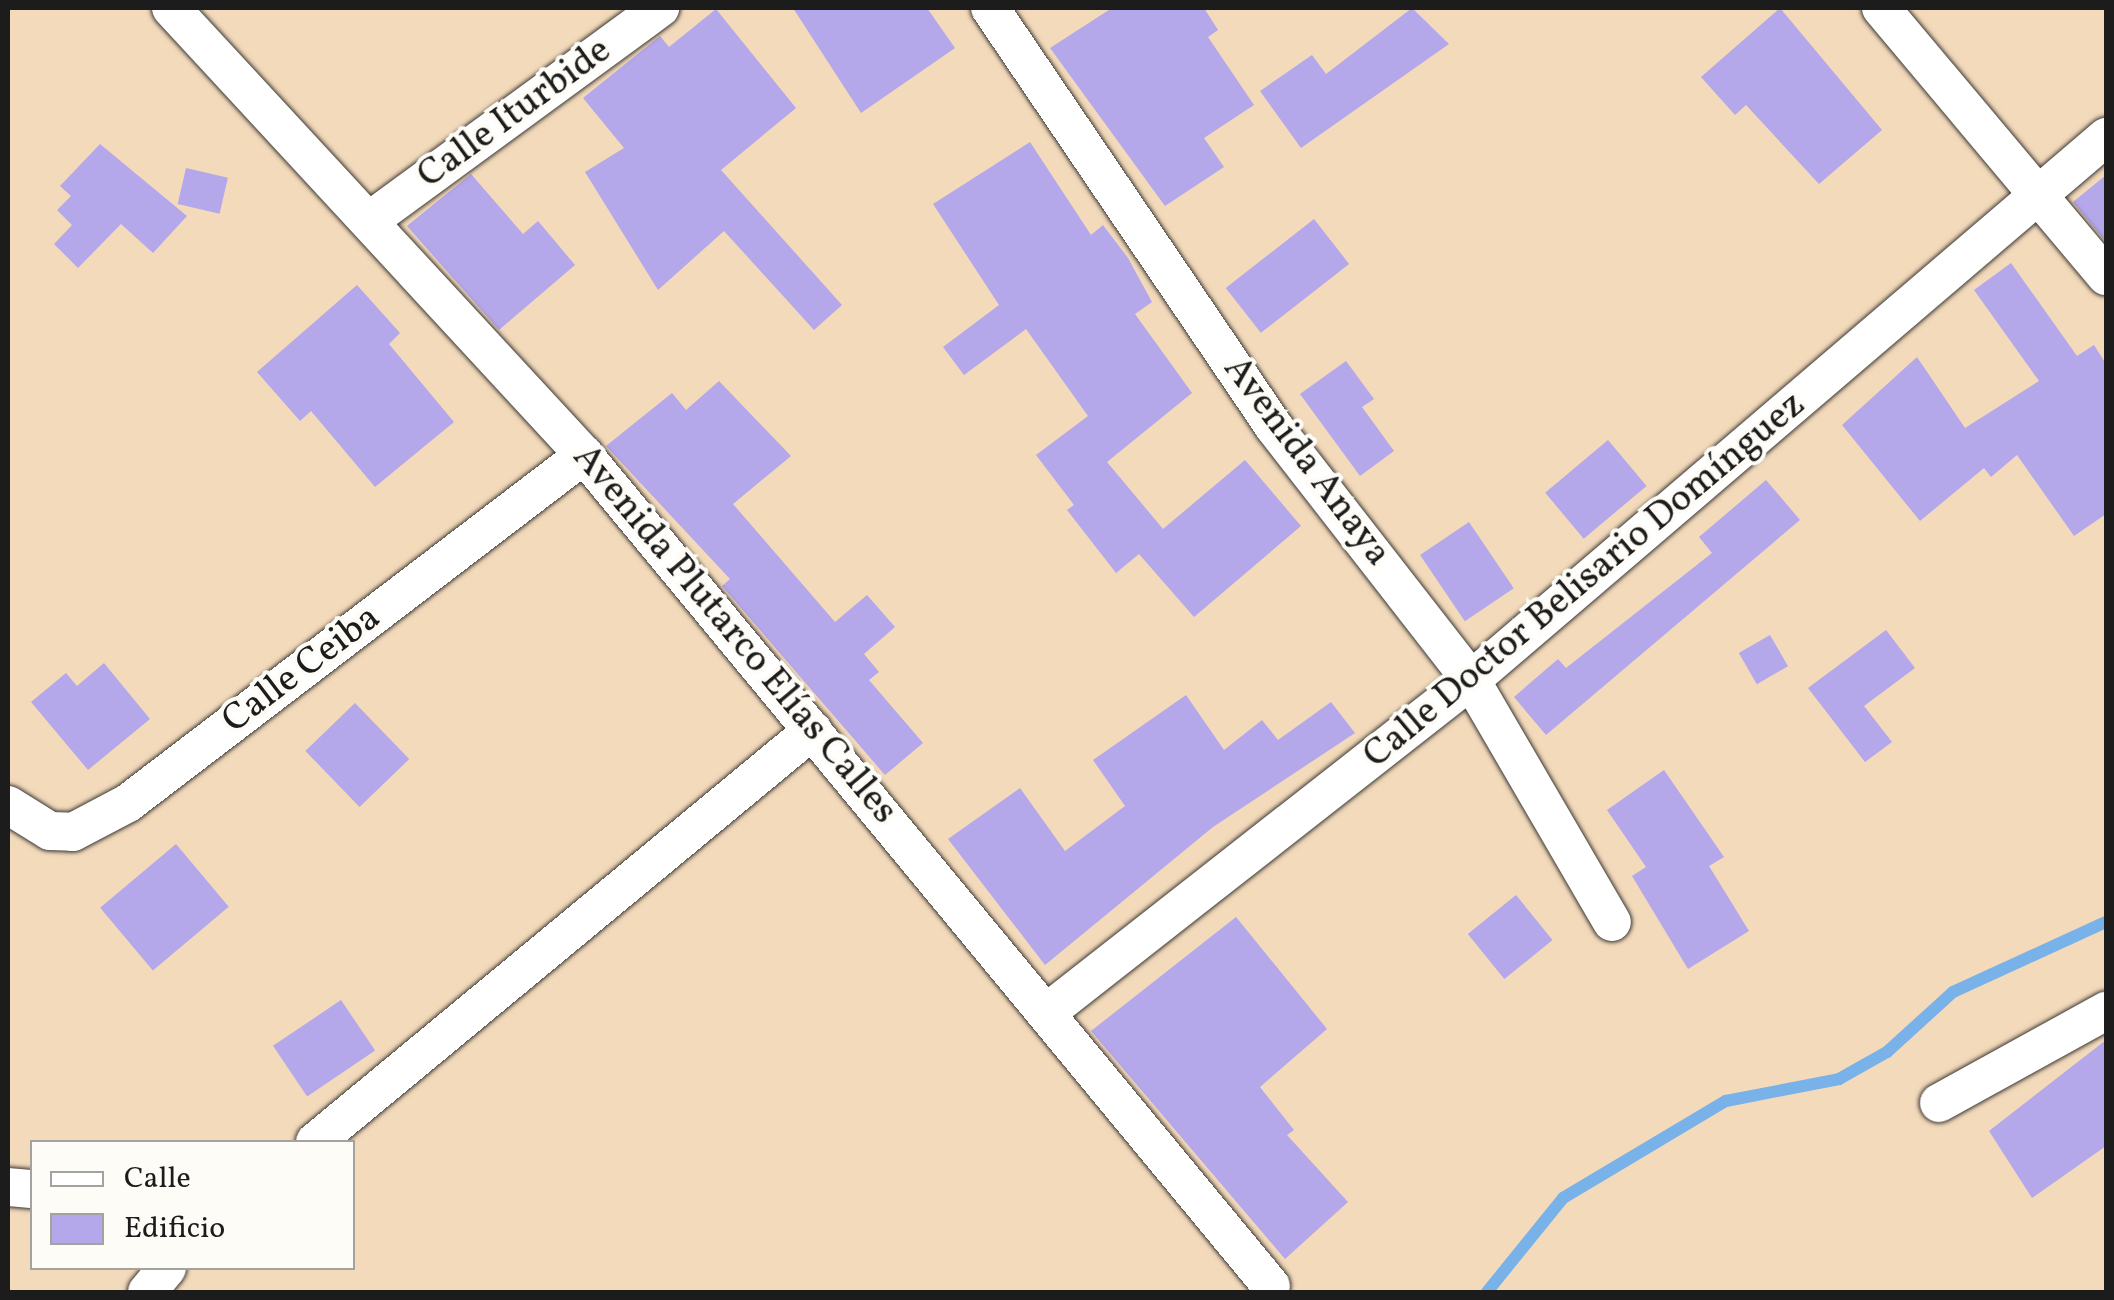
<!DOCTYPE html>
<meta charset="utf-8">
<style>
body{margin:0}
#map{position:relative;width:2114px;height:1300px;overflow:hidden;background:#f3dabb;font-family:Vollkorn,serif}
div>[style]{position:absolute}
[style*='--x']{left:calc(var(--x)*1px);top:calc(var(--y)*1px);width:calc(var(--w)*1px);rotate:calc(var(--a)*1deg)}
.stream>*{height:12px;margin:-6px;padding:0 6px;transform-origin:6px;border-radius:6px;background:#79b1e9}
.building>*{inset:0;background:#b4a7ea;transform-origin:0 0}
.roads{filter:drop-shadow(0 0 2px #3c3834) drop-shadow(0 0 2px #3c3834)}
.street>*{height:38px;margin:-19px;padding:0 19px;transform-origin:19px;border-radius:19px;background:#fff}
span{translate:-50% -50%;white-space:nowrap;text-align:center;line-height:1.15;-webkit-text-stroke:8px #fdfcf7;paint-order:stroke}
.street-label{font-size:38px;color:#1c1c1c}
.frame{position:absolute;inset:0;border:10px solid #1c1c1c;pointer-events:none}
.legend{position:absolute;left:30px;top:1140px;width:325px;height:130px;box-sizing:border-box;background:#fdfcf7;border:2px solid #a3a29f;margin:0;padding:12px 18px;list-style:none;font-size:30px;color:#1c1c1c}
.legend li{display:flex;align-items:center;gap:20px;height:50px}
.legend b{width:50px;border:2px solid #a3a29f}
</style>
<div id="map">
<div class="stream">
<i style="--x:1487;--y:1292;--w:121;--a:-51"></i>
<i style="--x:1563;--y:1198;--w:190;--a:-30.8"></i>
<i style="--x:1726;--y:1101;--w:115;--a:-11"></i>
<i style="--x:1839;--y:1079;--w:55;--a:-29.4"></i>
<i style="--x:1887;--y:1052;--w:89;--a:-42.3"></i>
<i style="--x:1953;--y:992;--w:168;--a:-24.6"></i>
</div>
<div class="building">
<i style="clip-path:polygon(793px 8px,927px 8px,955px 48px,861px 113px)"></i>
<i style="clip-path:polygon(1112px 8px,1204px 8px,1218px 30px,1208px 37px,1254px 105px,1204px 138px,1224px 167px,1165px 206px,1050px 48px)"></i>
<i style="clip-path:polygon(1412px 8px,1449px 44px,1301px 148px,1260px 91px,1312px 55px,1326px 74px)"></i>
<i style="clip-path:polygon(1780px 8px,1882px 130px,1819px 184px,1746px 105px,1735px 115px,1701px 77px)"></i>
<i style="clip-path:polygon(716px 9px,796px 108px,721px 170px,842px 305px,814px 330px,724px 231px,658px 290px,585px 172px,624px 148px,583px 98px,660px 36px,669px 47px)"></i>
<i style="clip-path:polygon(1030px 142px,1091px 235px,1103px 225px,1128px 258px,1152px 302px,1135px 314px,1192px 393px,1107px 462px,1163px 529px,1245px 460px,1301px 526px,1194px 617px,1139px 554px,1116px 573px,1067px 510px,1074px 505px,1036px 455px,1088px 416px,1026px 329px,964px 375px,943px 347px,999px 305px,933px 204px)"></i>
<i style="clip-path:polygon(100px 144px,187px 216px,153px 253px,121px 224px,78px 268px,54px 244px,72px 225px,57px 210px,71px 196px,60px 186px)"></i>
<i style="left:186px;top:168px;width:43px;height:37px;rotate:13deg"></i>
<i style="clip-path:polygon(471px 174px,523px 234px,538px 221px,575px 265px,499px 330px,407px 226px)"></i>
<i style="clip-path:polygon(2106px 175px,2106px 242px,2073px 202px)"></i>
<i style="left:1314px;top:219px;width:57px;height:112px;rotate:52deg"></i>
<i style="clip-path:polygon(2011px 263px,2077px 356px,2094px 345px,2106px 364px,2106px 514px,2074px 536px,2017px 455px,1991px 477px,1984px 468px,1920px 521px,1842px 425px,1917px 357px,1965px 428px,2039px 381px,1974px 290px)"></i>
<i style="clip-path:polygon(357px 285px,400px 333px,389px 344px,454px 422px,375px 487px,311px 411px,300px 421px,257px 372px)"></i>
<i style="clip-path:polygon(1346px 361px,1374px 399px,1362px 407px,1394px 451px,1360px 476px,1300px 394px)"></i>
<i style="clip-path:polygon(719px 381px,791px 456px,733px 504px,835px 622px,867px 595px,895px 627px,864px 654px,879px 672px,869px 680px,923px 743px,885px 775px,722px 586px,730px 579px,606px 446px,672px 393px,686px 410px)"></i>
<i style="left:1608px;top:440px;width:60px;height:82px;rotate:50deg"></i>
<i style="clip-path:polygon(1766px 480px,1800px 520px,1546px 735px,1514px 697px,1558px 659px,1566px 668px,1712px 553px,1699px 537px)"></i>
<i style="left:1469px;top:522px;width:80px;height:59px;rotate:56deg"></i>
<i style="clip-path:polygon(1886px 630px,1915px 668px,1864px 706px,1892px 742px,1865px 762px,1808px 688px)"></i>
<i style="left:1770px;top:635px;width:36px;height:36px;rotate:60deg"></i>
<i style="clip-path:polygon(104px 663px,150px 719px,88px 770px,31px 702px,66px 673px,77px 686px)"></i>
<i style="clip-path:polygon(1186px 695px,1224px 750px,1262px 720px,1278px 740px,1331px 702px,1355px 733px,1213px 827px,1045px 965px,948px 839px,1020px 788px,1065px 851px,1125px 806px,1093px 760px)"></i>
<i style="left:355px;top:703px;width:78px;height:69px;rotate:46deg"></i>
<i style="clip-path:polygon(1664px 770px,1724px 857px,1709px 866px,1749px 931px,1688px 969px,1632px 876px,1646px 867px,1607px 810px)"></i>
<i style="left:176px;top:844px;width:82px;height:99px;rotate:50deg"></i>
<i style="left:1516px;top:895px;width:58px;height:62px;rotate:51deg"></i>
<i style="clip-path:polygon(1236px 917px,1327px 1029px,1260px 1087px,1294px 1130px,1287px 1135px,1348px 1202px,1285px 1259px,1091px 1031px)"></i>
<i style="left:341px;top:1000px;width:61px;height:82px;rotate:56deg"></i>
<i style="clip-path:polygon(2106px 1040px,2106px 1146px,2032px 1198px,1989px 1131px)"></i>
</div>
<div class="roads">
<div class="street">
<i style="--x:171;--y:8;--w:609;--a:47.26"></i>
<i style="--x:584;--y:455;--w:1078;--a:50.42"></i>
<i style="--x:990;--y:8;--w:506;--a:55.87"></i>
<i style="--x:1274;--y:427;--w:321;--a:52.1"></i>
<i style="--x:1471;--y:680;--w:280;--a:59.8"></i>
<i style="--x:1881;--y:8;--w:350;--a:50"></i>
<i style="--x:369;--y:221;--w:361;--a:-36.2"></i>
<i style="--x:8;--y:805;--w:49;--a:31.8"></i>
<i style="--x:50;--y:831;--w:23;--a:2"></i>
<i style="--x:73;--y:832;--w:62;--a:-27.8"></i>
<i style="--x:128;--y:803;--w:574;--a:-37.35"></i>
<i style="--x:1050;--y:1010;--w:535;--a:-38.09"></i>
<i style="--x:1471;--y:680;--w:836;--a:-40.53"></i>
<i style="--x:1939;--y:1103;--w:191;--a:-28.9"></i>
<i style="--x:315;--y:1142;--w:646;--a:-39.6"></i>
<i style="--x:8;--y:1187;--w:24;--a:5"></i>
<i style="--x:147;--y:1292;--w:31;--a:-50"></i>
</div>
</div>
<div class="street-label">
<span style="left:515px;top:114px;rotate:-36deg">Calle Iturbide</span>
<span style="left:1306px;top:462px;rotate:53deg">Avenida Anaya</span>
<span style="left:1585px;top:581px;rotate:-40deg">Calle Doctor Belisario Domínguez</span>
<span style="left:734px;top:635px;rotate:50deg">Avenida Plutarco Elías Calles</span>
<span style="left:302px;top:670px;rotate:-37deg">Calle Ceiba</span>
</div>
<div class="frame"></div>
<ul class="legend">
<li><b style="height:12px;background:#fff"></b>Calle</li>
<li><b style="height:28px;background:#b4a7ea"></b>Edificio</li>
</ul>
</div>
